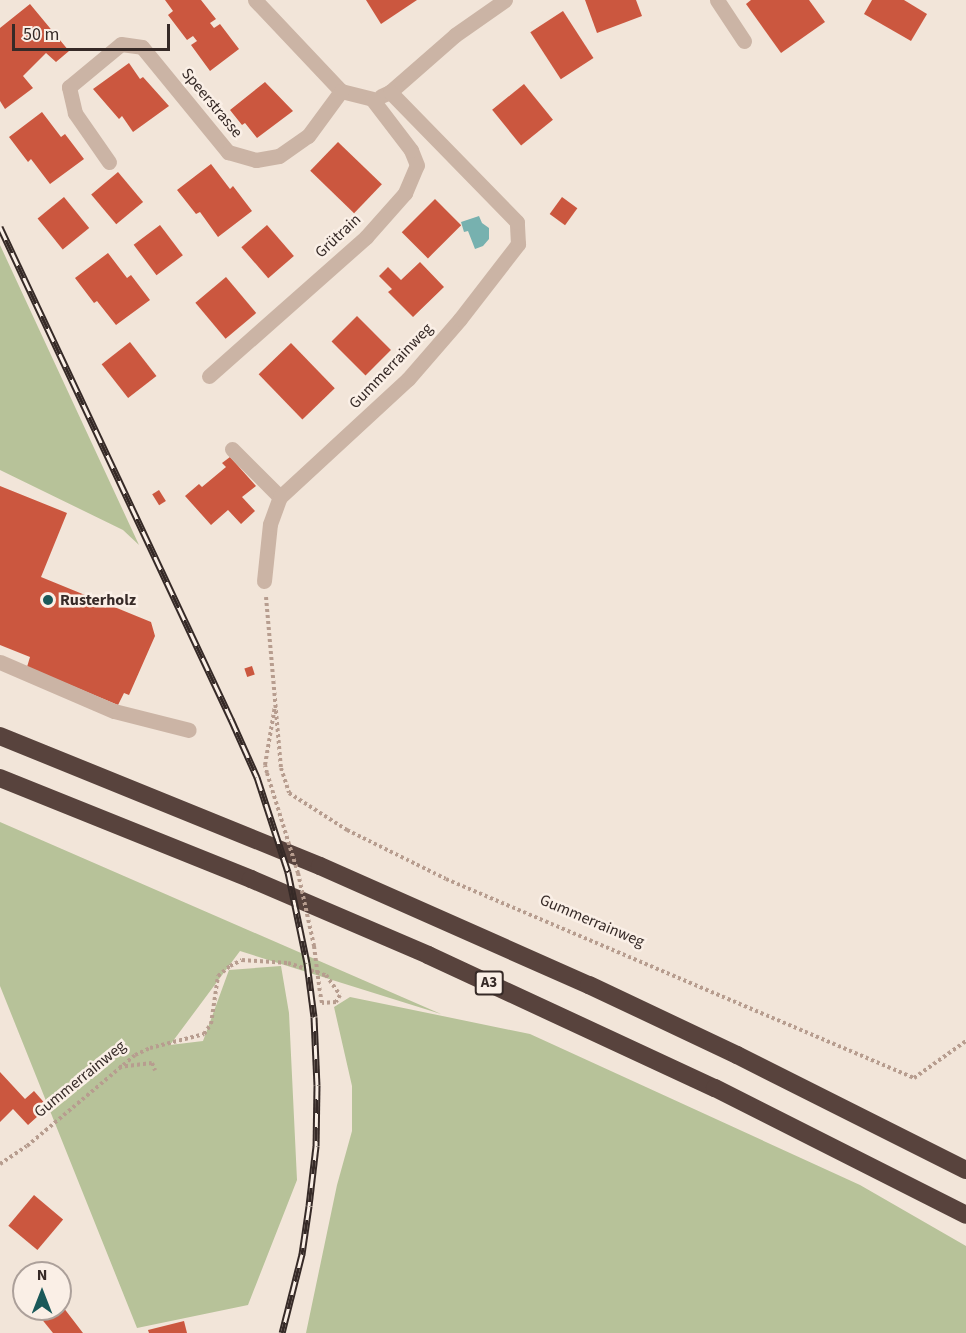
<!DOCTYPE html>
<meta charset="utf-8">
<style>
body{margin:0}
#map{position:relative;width:966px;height:1333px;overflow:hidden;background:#f2e5d9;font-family:"Source Sans 3",sans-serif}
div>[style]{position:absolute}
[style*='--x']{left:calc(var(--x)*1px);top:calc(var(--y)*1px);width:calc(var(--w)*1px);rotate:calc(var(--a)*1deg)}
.green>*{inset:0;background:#b7c299}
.water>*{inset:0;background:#77b1af}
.building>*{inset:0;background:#cb573f;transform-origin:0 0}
.path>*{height:4px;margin-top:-2px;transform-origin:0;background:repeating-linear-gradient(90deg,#b79d8f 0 3px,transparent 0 6px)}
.minor>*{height:15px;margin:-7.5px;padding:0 7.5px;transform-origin:7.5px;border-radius:7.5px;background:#cbb4a5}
.highway>*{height:18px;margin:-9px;padding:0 9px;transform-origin:9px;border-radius:9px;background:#58433d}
.rail>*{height:7px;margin-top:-3.5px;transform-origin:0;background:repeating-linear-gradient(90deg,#faefe6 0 14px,#362a27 0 28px);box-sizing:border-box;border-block:2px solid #362a27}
.path-bridge>*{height:4px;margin-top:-2px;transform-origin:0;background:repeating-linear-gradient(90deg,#b79d8f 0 3px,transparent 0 6px)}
.dots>*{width:16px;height:16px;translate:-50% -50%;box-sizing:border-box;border:3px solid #faefe6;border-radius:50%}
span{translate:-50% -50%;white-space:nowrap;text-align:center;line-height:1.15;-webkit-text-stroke:5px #faefe6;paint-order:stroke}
.shield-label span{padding:2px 4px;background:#faefe6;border:2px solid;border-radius:4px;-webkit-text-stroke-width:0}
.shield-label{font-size:15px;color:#362a27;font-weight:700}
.street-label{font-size:16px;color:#362a27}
.poi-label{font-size:16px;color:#362a27;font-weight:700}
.left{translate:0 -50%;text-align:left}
.north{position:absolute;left:12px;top:1261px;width:60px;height:60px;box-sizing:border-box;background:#faefe6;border:2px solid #aca09a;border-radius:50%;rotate:0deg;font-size:16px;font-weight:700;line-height:24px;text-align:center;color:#362a27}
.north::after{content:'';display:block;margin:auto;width:21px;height:27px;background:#1a5959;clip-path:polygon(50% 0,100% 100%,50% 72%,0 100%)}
.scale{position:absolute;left:12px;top:24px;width:158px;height:27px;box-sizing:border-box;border:3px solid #362a27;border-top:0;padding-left:8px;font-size:18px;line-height:21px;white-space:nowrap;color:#362a27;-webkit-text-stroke:4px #faefe6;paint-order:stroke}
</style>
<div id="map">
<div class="green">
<i style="clip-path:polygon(0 245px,139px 545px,123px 530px,0 470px)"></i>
<i style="clip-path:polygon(0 822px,441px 1014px,240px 951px,170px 1045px,203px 1041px,229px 970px,281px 966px,289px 1013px,297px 1180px,248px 1305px,137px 1328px,0 986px)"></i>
<i style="clip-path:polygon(350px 997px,530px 1034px,860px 1185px,966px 1246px,966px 1333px,306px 1333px,337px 1185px,352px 1131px,352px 1086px,334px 1007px)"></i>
</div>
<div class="water">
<i style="clip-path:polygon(479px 216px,482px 223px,489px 228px,489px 239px,483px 246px,475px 249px,468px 231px,464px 232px,461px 222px)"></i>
</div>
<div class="building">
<i style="clip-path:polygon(165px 0,201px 0,216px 19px,210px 23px,214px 28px,220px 24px,239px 49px,210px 71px,191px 45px,197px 41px,193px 36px,187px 40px,168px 15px,173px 11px)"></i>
<i style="clip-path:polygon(366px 0,417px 0,381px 24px)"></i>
<i style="clip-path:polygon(585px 0,636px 0,642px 16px,597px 33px)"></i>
<i style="clip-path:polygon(751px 0,809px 0,825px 22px,781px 53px,746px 4px)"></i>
<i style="clip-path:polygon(872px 0,904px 0,927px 14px,911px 41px,864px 14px)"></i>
<i style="clip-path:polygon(30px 4px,69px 51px,56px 62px,46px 53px,23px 76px,33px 88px,5px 109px,0 101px,0 28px)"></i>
<i style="left:563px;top:11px;width:56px;height:39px;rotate:57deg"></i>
<i style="clip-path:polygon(129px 63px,140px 79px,143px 77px,169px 106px,133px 132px,122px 116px,119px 119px,93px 89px)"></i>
<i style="clip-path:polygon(265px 82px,293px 111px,257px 138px,245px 123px,242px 125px,230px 110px)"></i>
<i style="left:524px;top:84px;width:46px;height:41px;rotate:51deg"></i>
<i style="clip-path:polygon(42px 112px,61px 137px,65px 134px,84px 159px,50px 184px,31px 159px,28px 162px,9px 137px)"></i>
<i style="left:338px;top:142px;width:61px;height:40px;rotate:44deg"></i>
<i style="clip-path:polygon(211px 164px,230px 189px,233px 186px,252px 211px,218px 237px,200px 212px,196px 214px,177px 190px)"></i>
<i style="left:118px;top:172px;width:39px;height:35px;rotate:50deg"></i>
<i style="left:64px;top:197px;width:40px;height:34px;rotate:51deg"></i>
<i style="left:562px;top:197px;width:19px;height:21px;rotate:36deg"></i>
<i style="left:435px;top:199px;width:37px;height:47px;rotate:45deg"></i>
<i style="left:160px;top:225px;width:38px;height:33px;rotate:53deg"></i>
<i style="left:267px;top:225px;width:41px;height:34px;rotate:49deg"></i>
<i style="clip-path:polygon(108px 253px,127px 278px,131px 275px,150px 300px,116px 325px,97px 301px,94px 303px,75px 278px)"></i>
<i style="clip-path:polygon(420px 262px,444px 287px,413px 317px,388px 292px,392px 289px,379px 276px,388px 267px,401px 280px)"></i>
<i style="left:226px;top:277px;width:47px;height:40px;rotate:50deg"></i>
<i style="left:357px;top:316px;width:48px;height:36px;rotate:45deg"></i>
<i style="left:130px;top:342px;width:43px;height:36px;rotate:52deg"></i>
<i style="left:291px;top:343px;width:63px;height:45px;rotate:46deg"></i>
<i style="clip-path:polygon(230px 457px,256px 486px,242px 497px,255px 511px,241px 524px,228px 510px,211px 525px,185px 496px,199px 484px,202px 487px,226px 467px,222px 463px)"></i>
<i style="clip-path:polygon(0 486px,67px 513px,41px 577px,151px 622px,155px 636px,129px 695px,124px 693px,118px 705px,27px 667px,30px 657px,0 645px)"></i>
<i style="left:159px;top:490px;width:13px;height:8px;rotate:58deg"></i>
<i style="left:252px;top:666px;width:9px;height:8px;rotate:72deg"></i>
<i style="clip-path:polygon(0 1072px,25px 1099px,34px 1091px,48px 1107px,28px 1125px,13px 1109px,0 1122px)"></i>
<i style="left:34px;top:1195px;width:38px;height:40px;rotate:40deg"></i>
<i style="clip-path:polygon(60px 1303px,83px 1333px,53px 1333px,40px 1317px,51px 1309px,60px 1309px)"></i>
<i style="clip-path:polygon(184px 1321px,187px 1333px,149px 1333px,148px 1330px)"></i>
</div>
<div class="path">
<i style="--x:266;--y:597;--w:172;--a:85"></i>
<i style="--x:281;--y:768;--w:26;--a:72"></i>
<i style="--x:289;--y:793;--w:69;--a:32.5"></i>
<i style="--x:347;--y:830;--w:110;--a:26.3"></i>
<i style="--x:446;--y:879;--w:509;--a:23.04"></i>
<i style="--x:914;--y:1078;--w:64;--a:-35.4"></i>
<i style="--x:267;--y:773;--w:8;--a:-104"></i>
<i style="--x:265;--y:765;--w:60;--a:-80.4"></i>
<i style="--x:119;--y:1067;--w:33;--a:-7"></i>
<i style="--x:152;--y:1063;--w:8;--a:67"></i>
<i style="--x:0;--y:1164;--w:32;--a:-34"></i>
<i style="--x:27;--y:1146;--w:141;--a:-40.1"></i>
<i style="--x:135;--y:1055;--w:17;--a:-25"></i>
<i style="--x:150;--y:1048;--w:56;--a:-14.5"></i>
<i style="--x:204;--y:1034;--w:12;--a:-55"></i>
<i style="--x:211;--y:1024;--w:49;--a:-81.7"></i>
<i style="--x:218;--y:976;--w:16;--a:-40"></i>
<i style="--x:230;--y:966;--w:13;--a:-27"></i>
<i style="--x:242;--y:960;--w:46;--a:3.7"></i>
<i style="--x:288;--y:963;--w:40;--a:18"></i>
<i style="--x:326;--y:975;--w:24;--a:55"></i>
<i style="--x:340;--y:995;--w:8;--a:120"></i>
<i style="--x:336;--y:1002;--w:14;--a:176"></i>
<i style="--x:322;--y:1003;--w:10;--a:-101"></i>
</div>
<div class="minor">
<i style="--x:255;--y:0;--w:125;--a:46.6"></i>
<i style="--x:341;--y:91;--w:32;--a:14"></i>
<i style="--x:717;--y:0;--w:49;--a:56.6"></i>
<i style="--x:381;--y:96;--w:10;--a:-24"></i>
<i style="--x:390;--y:92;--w:86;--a:-41.2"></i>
<i style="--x:455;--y:35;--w:61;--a:-35"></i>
<i style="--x:109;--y:162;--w:60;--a:-124.8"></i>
<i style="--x:75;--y:113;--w:27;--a:-103"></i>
<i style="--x:69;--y:87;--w:67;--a:-39.6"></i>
<i style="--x:121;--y:44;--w:21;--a:8"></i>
<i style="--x:142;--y:47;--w:136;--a:50.7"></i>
<i style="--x:228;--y:152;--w:29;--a:16"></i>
<i style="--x:256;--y:160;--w:23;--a:-10"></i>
<i style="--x:279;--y:156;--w:35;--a:-35"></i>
<i style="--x:308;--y:136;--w:56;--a:-53.7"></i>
<i style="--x:209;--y:376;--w:210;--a:-41.5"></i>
<i style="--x:366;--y:237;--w:59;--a:-48.4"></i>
<i style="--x:405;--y:193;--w:30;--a:-67"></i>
<i style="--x:417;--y:165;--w:16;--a:-112"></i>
<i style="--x:411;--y:150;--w:64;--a:-127.4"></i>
<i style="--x:232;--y:449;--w:68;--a:45"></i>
<i style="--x:264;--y:581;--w:57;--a:-84"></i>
<i style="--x:270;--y:524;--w:29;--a:-70"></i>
<i style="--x:280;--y:497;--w:174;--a:-42.7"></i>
<i style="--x:408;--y:379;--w:79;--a:-49.1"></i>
<i style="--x:460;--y:319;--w:95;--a:-52.3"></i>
<i style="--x:518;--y:244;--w:22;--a:-93"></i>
<i style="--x:517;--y:222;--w:182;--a:-134.3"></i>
<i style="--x:0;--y:662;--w:124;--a:23.3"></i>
<i style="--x:114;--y:711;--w:77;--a:14.2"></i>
</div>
<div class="highway">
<i style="--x:0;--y:736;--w:345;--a:22.1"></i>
<i style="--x:320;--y:866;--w:294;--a:23.9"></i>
<i style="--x:589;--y:985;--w:164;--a:25.3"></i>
<i style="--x:737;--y:1055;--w:256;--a:26.7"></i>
<i style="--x:0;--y:778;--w:271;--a:21.9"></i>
<i style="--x:251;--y:879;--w:193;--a:23.2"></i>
<i style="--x:428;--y:955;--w:316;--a:24.9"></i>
<i style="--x:715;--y:1088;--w:281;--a:26.8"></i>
</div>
<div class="rail">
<i style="--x:0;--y:227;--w:544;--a:64.85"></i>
<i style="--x:231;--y:719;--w:64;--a:65.9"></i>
<i style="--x:257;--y:777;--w:100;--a:71.9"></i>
<i style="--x:288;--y:872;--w:93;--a:78.2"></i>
<i style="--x:307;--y:963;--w:54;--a:82.6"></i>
<i style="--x:314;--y:1017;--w:68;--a:87.5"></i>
<i style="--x:317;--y:1085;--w:61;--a:90.9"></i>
<i style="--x:316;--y:1146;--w:60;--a:96.7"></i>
<i style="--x:309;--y:1206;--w:49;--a:98.3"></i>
<i style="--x:302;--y:1254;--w:81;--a:104.2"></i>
</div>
<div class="path-bridge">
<i style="--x:267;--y:773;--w:105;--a:72.8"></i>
<i style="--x:298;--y:873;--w:75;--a:77.6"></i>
<i style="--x:314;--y:946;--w:47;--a:82.7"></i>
</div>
<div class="dots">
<i style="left:48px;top:600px;background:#1a5959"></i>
</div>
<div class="shield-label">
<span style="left:489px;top:983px">A3</span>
</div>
<div class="street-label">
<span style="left:212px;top:103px;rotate:50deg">Speerstrasse</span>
<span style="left:338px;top:236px;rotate:-43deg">Grütrain</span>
<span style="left:391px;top:366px;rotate:-46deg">Gummerrainweg</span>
<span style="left:592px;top:921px;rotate:23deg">Gummerrainweg</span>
<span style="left:80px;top:1079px;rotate:-39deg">Gummerrainweg</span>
</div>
<div class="poi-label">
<span class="left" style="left:60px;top:600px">Rusterholz</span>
</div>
<div class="north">N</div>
<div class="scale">50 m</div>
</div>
